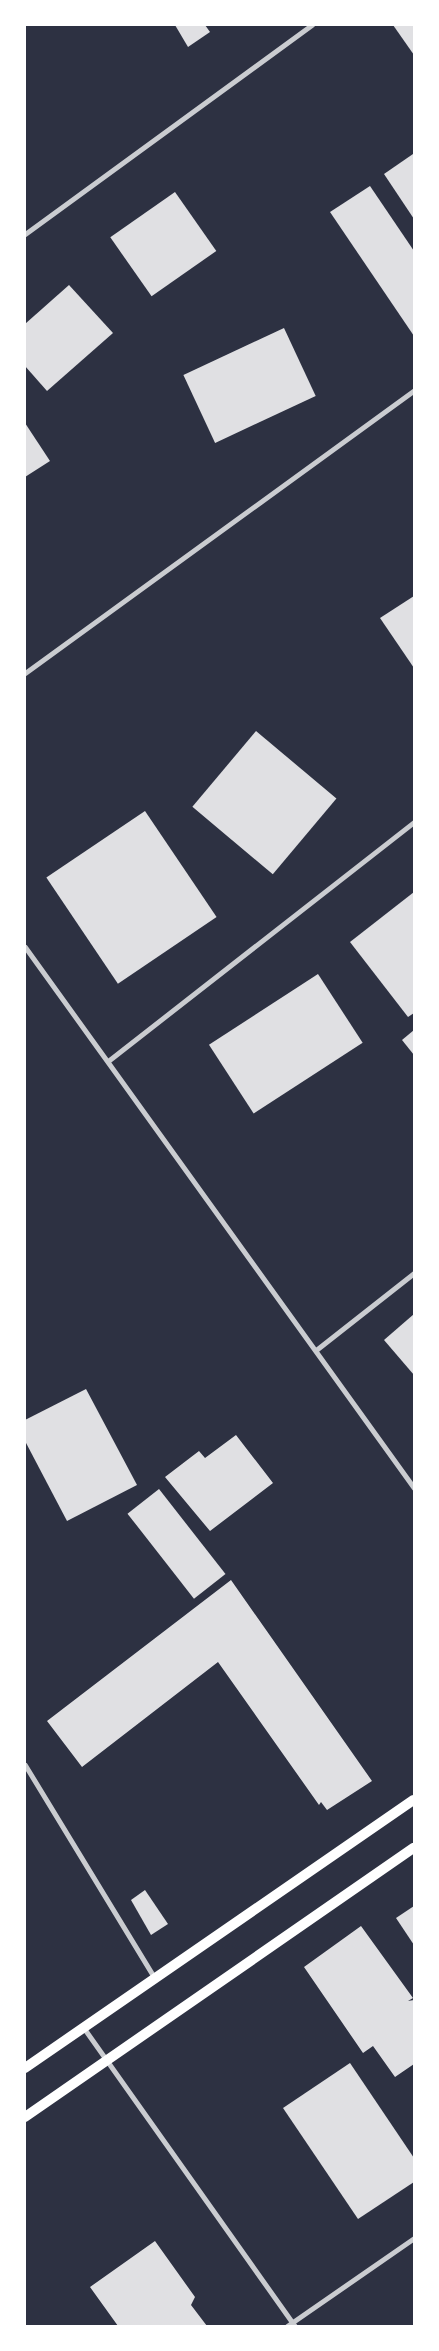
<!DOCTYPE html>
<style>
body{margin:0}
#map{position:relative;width:439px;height:2351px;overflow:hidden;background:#2d3142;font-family:"Varela Round",sans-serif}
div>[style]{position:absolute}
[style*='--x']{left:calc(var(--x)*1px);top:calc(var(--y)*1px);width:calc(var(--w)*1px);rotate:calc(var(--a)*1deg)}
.building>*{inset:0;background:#e0e0e3;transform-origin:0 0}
.minor>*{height:5px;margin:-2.5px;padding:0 2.5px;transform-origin:2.5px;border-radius:2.5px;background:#caccd0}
.secondary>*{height:10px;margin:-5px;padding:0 5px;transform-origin:5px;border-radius:5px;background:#fff}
span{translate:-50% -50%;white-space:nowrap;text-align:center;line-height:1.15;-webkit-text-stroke:5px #fff;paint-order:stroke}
.frame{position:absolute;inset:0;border:26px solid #fff;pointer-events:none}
</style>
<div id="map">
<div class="building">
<i style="clip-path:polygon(175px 25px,205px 25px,210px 32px,188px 47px)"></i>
<i style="clip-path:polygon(393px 25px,414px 25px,414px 55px)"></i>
<i style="clip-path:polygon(413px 154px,414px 156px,414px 219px,384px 174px)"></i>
<i style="clip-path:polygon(370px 186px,414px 251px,414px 336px,330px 212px)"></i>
<i style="left:175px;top:192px;width:72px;height:79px;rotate:55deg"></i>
<i style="clip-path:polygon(69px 285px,113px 333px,47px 391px,25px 366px,25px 324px)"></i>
<i style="left:284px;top:328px;width:75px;height:111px;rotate:65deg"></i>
<i style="clip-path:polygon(25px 423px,50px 461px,25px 477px)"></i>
<i style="clip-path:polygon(414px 596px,414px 668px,380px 618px)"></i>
<i style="left:256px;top:731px;width:105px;height:99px;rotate:40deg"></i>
<i style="left:145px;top:811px;width:128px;height:119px;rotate:56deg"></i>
<i style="clip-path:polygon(414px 892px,414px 1013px,408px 1017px,350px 942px)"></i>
<i style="left:318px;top:974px;width:82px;height:130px;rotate:57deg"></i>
<i style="clip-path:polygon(414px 1030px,414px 1055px,402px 1040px)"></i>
<i style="clip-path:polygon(414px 1314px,414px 1375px,384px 1340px)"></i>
<i style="clip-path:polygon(86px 1389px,137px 1485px,67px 1521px,25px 1441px,25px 1420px)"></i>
<i style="clip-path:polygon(236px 1435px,273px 1483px,210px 1531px,165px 1477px,199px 1451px,205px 1458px)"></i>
<i style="left:159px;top:1489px;width:108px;height:40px;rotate:52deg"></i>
<i style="clip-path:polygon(231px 1580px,372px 1781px,327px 1810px,321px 1802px,319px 1805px,218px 1662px,82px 1767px,47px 1721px)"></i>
<i style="clip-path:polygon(145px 1890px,168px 1924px,151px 1935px,131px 1900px)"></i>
<i style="clip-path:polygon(414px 1906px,414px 1945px,396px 1918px)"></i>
<i style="clip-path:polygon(361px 1926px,413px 1998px,408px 2001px,414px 2000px,414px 2064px,395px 2077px,373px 2046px,363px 2053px,304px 1967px)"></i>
<i style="clip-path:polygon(350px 2063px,414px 2158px,414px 2182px,358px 2219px,283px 2108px)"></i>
<i style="clip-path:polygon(155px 2241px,195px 2297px,191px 2305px,207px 2326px,118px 2326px,90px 2287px)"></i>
</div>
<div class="minor">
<i style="--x:25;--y:234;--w:355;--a:-36.1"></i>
<i style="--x:25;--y:673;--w:481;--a:-36"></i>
<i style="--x:25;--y:947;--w:666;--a:54.28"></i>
<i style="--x:108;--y:1061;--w:388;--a:-38"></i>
<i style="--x:316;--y:1350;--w:125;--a:-38.2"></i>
<i style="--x:25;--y:1765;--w:248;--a:58.7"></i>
<i style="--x:83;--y:2027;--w:367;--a:54.7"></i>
<i style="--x:287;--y:2326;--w:155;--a:-34.7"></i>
</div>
<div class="secondary">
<i style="--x:25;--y:2068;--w:472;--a:-34.6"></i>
<i style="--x:25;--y:2117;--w:473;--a:-34.7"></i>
</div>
<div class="frame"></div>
</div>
